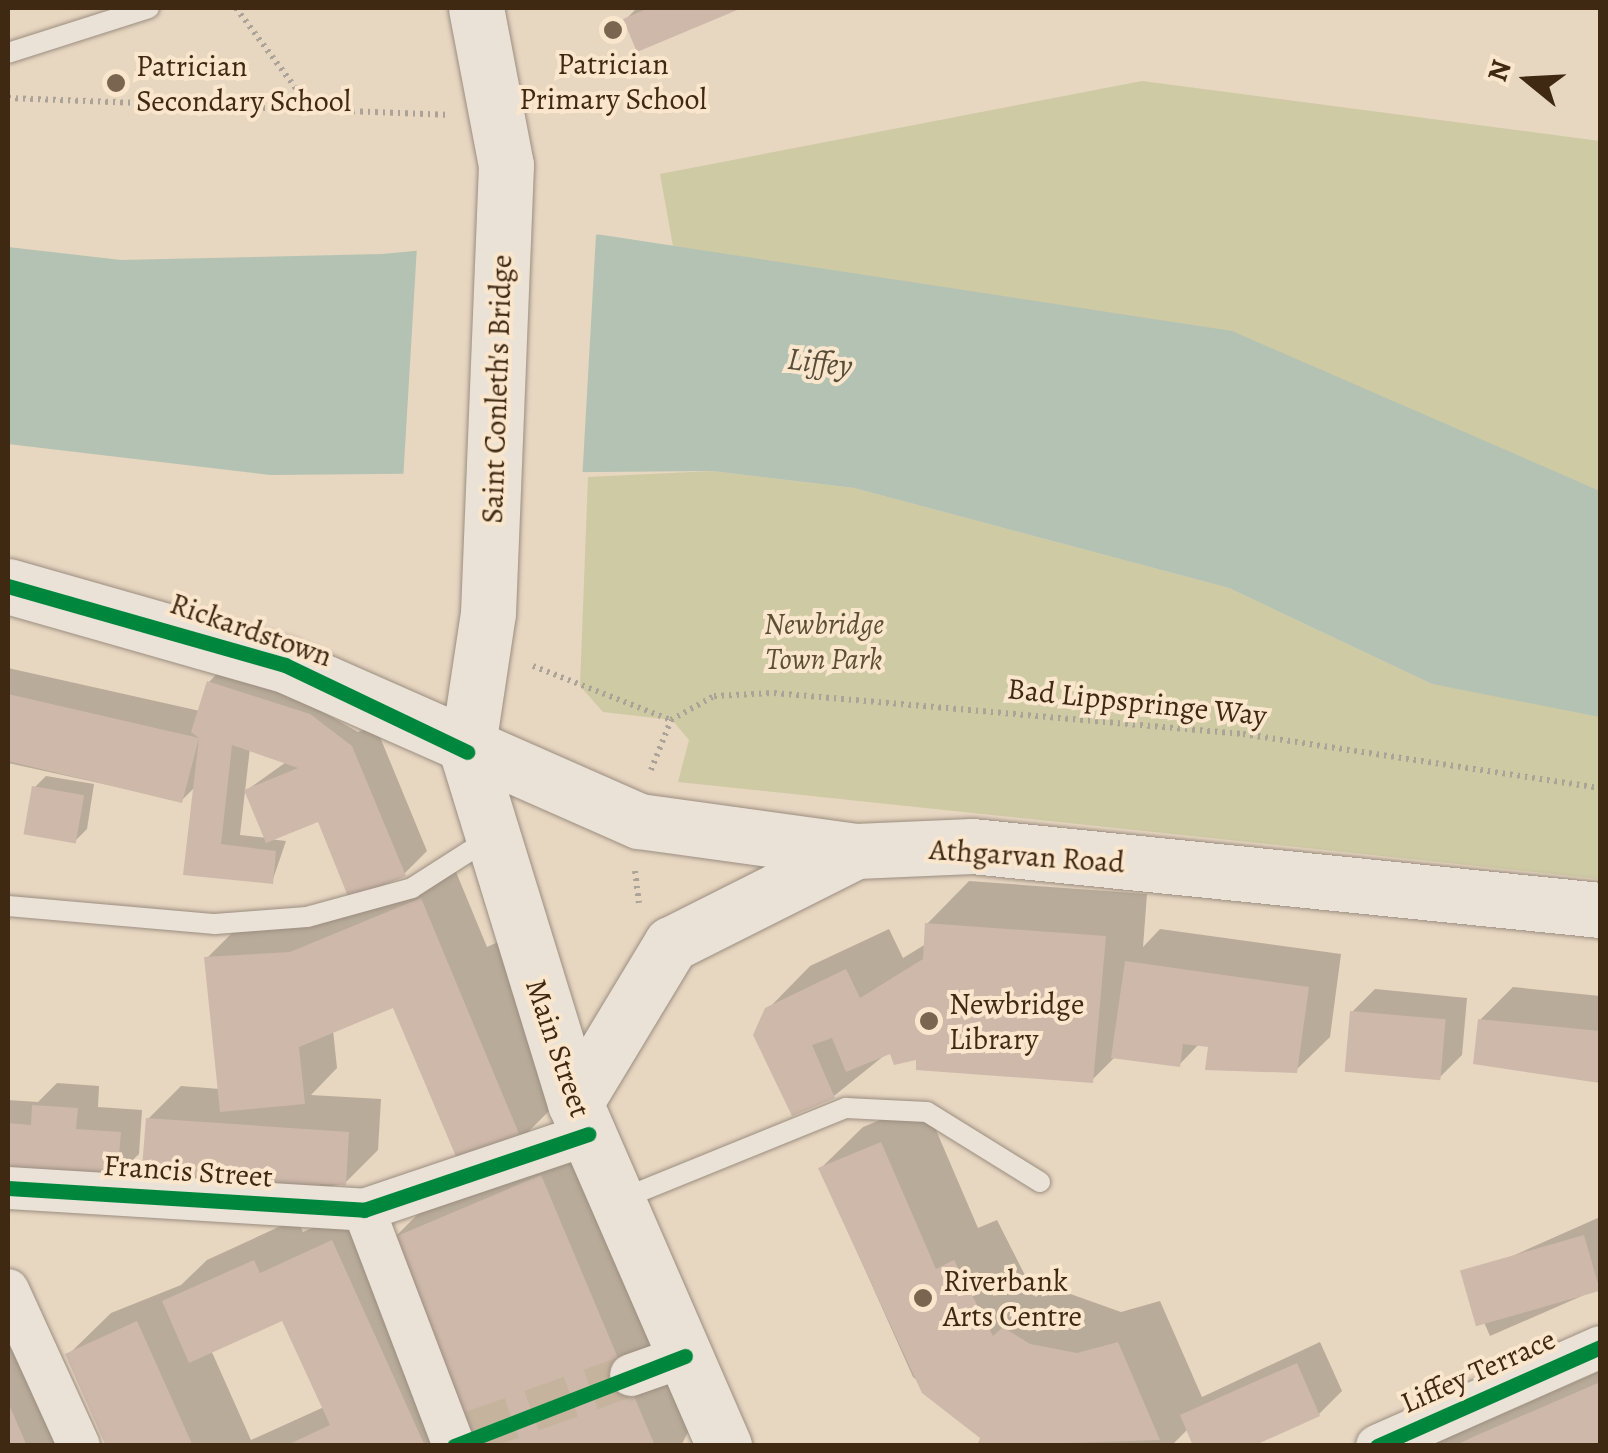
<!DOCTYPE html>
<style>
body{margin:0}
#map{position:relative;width:1608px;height:1453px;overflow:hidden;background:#e7d6c0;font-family:Alegreya,serif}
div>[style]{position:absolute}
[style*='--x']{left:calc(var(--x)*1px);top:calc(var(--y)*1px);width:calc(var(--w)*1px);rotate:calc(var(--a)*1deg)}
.green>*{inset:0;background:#cecaa4}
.water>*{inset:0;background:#b3c2b2}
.pier>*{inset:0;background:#e7d6c0}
.shadow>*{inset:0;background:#0003}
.building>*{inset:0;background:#ceb8aa;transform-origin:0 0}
.street-tunnel>*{height:42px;margin-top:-21px;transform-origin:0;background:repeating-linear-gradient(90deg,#c6b39d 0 42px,transparent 0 63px)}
.path>*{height:6px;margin-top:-3px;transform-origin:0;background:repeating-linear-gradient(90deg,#aba298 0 2.5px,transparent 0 7.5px)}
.roads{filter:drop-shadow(0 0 2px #9b8e80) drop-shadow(0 0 2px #9b8e80)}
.lane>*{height:20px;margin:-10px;padding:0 10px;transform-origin:10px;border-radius:10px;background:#eae2d7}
.street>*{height:42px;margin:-21px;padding:0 21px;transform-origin:21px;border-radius:21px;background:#eae2d7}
.secondary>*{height:55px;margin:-27.5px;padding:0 27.5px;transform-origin:27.5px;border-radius:27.5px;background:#eae2d7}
.cycleway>*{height:15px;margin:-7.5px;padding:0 7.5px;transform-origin:7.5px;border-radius:7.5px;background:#00873e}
.dots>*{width:28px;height:28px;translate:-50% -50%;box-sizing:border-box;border:5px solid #f9e6cc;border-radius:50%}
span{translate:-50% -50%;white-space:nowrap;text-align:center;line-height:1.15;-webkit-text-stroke:8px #f9e6cc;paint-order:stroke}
.poi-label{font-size:30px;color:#402913}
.left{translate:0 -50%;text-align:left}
.street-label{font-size:30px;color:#402913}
.park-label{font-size:30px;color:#5e4f32;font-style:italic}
.water-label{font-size:32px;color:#574d39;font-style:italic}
.frame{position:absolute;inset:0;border:10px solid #402913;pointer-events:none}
.north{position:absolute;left:1478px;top:30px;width:100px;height:100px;-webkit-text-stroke:8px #f9e6cc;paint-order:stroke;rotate:288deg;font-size:28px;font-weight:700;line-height:40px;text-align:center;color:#402913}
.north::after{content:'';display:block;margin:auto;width:35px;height:45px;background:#402913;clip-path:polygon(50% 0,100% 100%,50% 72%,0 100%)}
</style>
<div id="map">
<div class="green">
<i style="clip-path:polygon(1142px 81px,1600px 141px,1600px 491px,1210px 328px,673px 246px,660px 174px)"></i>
<i style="clip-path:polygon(712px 471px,854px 488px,1229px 588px,1432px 684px,1600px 714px,1600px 879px,678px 782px,689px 740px,672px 720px,603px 712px,580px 686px,588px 477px)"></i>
</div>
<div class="water">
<i style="clip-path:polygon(596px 234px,1232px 331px,1600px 491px,1600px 717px,1432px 684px,1229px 588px,854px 488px,712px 471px,270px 475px,8px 444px,8px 247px,121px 260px,382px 254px)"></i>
</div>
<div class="pier">
<i style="clip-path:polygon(608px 231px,596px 235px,582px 482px,403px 481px,417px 246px)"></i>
</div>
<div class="shadow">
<i style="clip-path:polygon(637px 8px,735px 8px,638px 49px,626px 19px)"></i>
<i style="clip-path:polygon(evenodd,231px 659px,358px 732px,375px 725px,427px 851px,404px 874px,319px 819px,269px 839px,286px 841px,272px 882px,217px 875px,196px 786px,181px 801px,8px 763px,8px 668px,200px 711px,209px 682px,231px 659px,250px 748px,289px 760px,247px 790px,267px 838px,240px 835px,250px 748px)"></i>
<i style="clip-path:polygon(46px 776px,94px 784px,87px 829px,76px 840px,35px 787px)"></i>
<i style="clip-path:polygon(454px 867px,487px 947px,498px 942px,554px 1106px,521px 1139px,394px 1005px,333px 1030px,337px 1068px,311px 1095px,381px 1099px,378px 1150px,345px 1183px,319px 1189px,148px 1119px,181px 1086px,220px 1089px,207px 958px,240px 925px,325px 920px)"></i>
<i style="clip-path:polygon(969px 881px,1147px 894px,1143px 947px,1160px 929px,1341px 954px,1330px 1037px,1296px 1070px,1200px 1043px,1179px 1065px,1116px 1056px,1092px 1080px,891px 1050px,834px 1096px,767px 1010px,810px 966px,889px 929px,903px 958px,926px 944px,927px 924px)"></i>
<i style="clip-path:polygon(1513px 987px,1600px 996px,1600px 1077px,1480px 1020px)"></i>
<i style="clip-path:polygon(1375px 989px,1467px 998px,1462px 1055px,1439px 1078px,1352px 1012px)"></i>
<i style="clip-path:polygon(57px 1083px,99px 1086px,98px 1107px,142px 1110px,139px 1154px,116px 1176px,8px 1168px,8px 1100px,38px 1102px)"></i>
<i style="clip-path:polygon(924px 1102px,978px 1228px,997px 1220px,1036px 1297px,1048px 1286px,1121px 1312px,1160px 1301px,1202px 1397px,1320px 1342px,1342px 1391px,1319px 1414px,1188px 1429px,1171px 1446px,980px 1446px,983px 1437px,913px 1377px,820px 1169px,863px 1127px)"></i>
<i style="clip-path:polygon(evenodd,574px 1143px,692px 1424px,681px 1446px,481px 1446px,473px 1426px,454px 1446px,109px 1446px,68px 1355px,111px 1313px,181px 1285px,207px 1260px,296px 1219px,303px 1232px,374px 1200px,392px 1240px,426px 1206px,574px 1143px,284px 1317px,324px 1407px,251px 1440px,211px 1350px,284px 1317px)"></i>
<i style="clip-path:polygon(1600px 1217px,1600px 1288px,1490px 1336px,1469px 1288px,1492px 1265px)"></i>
<i style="clip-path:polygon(8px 1296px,75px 1446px,8px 1446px)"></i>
<i style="clip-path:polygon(1600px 1371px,1600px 1446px,1429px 1446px)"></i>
</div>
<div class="building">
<i style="clip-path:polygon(649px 8px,742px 8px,637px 52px,623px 19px)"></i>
<i style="clip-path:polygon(207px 681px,310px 714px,352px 746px,406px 876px,349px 899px,318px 822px,266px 843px,244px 790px,298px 768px,232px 745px,221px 844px,276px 851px,273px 884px,183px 875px,199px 738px,182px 803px,8px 761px,8px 694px,199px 738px,191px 732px)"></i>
<i style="left:32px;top:786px;width:53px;height:49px;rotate:10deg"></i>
<i style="clip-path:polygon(421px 898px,522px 1141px,460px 1166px,393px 1008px,299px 1047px,305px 1104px,220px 1112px,204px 957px,290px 952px)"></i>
<i style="clip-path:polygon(925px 923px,1106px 936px,1093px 1083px,916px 1070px,916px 1060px,894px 1065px,890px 1054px,846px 1072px,832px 1038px,812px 1045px,835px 1098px,792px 1116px,753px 1035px,765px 1008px,846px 969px,860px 998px,923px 959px)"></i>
<i style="clip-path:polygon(1125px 961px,1309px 987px,1297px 1073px,1205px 1070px,1208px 1047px,1183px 1044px,1180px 1067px,1111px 1058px)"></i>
<i style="left:1350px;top:1011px;width:96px;height:61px;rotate:5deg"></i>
<i style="clip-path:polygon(1478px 1019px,1600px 1031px,1600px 1083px,1473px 1064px)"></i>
<i style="clip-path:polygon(32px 1105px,78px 1108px,76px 1129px,121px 1132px,117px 1179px,8px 1170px,8px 1123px,31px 1125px)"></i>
<i style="clip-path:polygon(146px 1118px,349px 1132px,346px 1185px,320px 1184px,320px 1192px,141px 1180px)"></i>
<i style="clip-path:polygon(881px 1142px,936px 1269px,954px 1260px,993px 1336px,1003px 1327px,1030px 1344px,1077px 1353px,1118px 1342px,1160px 1440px,977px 1446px,980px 1438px,922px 1393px,818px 1168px)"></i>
<i style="clip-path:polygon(541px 1175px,655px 1446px,478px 1446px,390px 1239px)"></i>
<i style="left:1584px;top:1235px;width:58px;height:129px;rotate:74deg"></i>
<i style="clip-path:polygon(332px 1240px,425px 1446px,285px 1446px,330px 1425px,282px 1321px,189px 1363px,162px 1301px,254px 1260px,260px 1273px)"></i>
<i style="clip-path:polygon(137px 1321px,193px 1446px,106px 1446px,65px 1354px)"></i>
<i style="clip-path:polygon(1297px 1363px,1320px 1416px,1253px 1446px,1193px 1446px,1180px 1415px)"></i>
<i style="clip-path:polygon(1598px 1383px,1600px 1446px,1454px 1446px,1475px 1436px)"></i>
<i style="clip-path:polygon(8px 1402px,27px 1446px,8px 1446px)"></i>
</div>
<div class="street-tunnel">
<i style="--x:472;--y:1432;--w:169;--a:-19.7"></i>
</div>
<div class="path">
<i style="--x:236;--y:8;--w:122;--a:53.3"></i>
<i style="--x:8;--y:98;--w:438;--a:2.2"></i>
<i style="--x:533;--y:666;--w:148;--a:21.4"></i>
<i style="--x:671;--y:720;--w:49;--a:-29.2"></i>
<i style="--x:714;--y:696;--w:60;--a:-2.9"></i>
<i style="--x:774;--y:693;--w:471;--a:5"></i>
<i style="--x:1243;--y:734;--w:361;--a:8.6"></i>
<i style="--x:651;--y:770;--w:54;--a:-68.2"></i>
<i style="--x:635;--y:871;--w:32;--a:83"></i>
</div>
<div class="roads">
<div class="lane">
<i style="--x:8;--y:53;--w:148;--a:-17.7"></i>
<i style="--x:8;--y:906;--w:208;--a:5"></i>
<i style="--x:215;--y:924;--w:92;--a:-4.4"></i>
<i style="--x:307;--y:917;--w:109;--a:-15.4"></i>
<i style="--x:412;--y:888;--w:89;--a:-32.6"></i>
<i style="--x:619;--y:1200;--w:245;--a:-22.1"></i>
<i style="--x:846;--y:1108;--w:81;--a:2.8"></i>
<i style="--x:927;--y:1112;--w:133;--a:31.8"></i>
</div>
<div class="street">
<i style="--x:8;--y:1188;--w:357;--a:3.5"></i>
<i style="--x:364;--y:1210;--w:237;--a:-18.7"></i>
<i style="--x:364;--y:1210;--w:253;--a:69.1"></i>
<i style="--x:8;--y:1290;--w:171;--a:65.5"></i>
<i style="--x:631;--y:1375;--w:57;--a:-19.4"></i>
<i style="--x:1377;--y:1446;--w:244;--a:-23.9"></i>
</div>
<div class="secondary">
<i style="--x:476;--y:8;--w:160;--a:79.2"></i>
<i style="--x:506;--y:165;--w:448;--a:92.3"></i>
<i style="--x:488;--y:613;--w:141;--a:98.6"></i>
<i style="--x:467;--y:752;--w:367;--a:72.9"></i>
<i style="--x:575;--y:1103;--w:374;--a:66.5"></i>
<i style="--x:8;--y:586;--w:288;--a:15.9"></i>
<i style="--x:285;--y:665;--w:387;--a:23.8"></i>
<i style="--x:639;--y:821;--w:219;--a:7.9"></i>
<i style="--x:856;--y:851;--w:116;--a:-2.5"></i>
<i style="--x:972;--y:846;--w:631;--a:5.82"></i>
<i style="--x:575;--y:1103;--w:186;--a:-58.9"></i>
<i style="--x:671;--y:944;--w:207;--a:-26.7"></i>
</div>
</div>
<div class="cycleway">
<i style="--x:8;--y:586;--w:288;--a:15.9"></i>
<i style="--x:285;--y:665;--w:202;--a:25.5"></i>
<i style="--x:8;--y:1188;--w:357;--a:3.5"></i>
<i style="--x:364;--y:1210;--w:237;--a:-18.7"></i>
<i style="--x:454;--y:1446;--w:248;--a:-21.3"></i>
<i style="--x:1377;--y:1446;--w:244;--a:-23.9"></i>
</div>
<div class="dots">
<i style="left:613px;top:30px;background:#7a6650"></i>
<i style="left:116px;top:83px;background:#7a6650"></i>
<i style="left:929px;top:1021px;background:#7a6650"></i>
<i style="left:923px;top:1298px;background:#7a6650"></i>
</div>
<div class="poi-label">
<span style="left:613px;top:81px">Patrician<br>Primary School</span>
<span class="left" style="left:136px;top:83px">Patrician<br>Secondary School</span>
<span class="left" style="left:949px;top:1021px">Newbridge<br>Library</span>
<span class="left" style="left:943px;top:1298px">Riverbank<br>Arts Centre</span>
</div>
<div class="street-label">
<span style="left:497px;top:389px;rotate:-88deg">Saint Conleth's Bridge</span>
<span style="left:251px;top:630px;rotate:19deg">Rickardstown</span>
<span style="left:1137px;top:702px;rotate:6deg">Bad Lippspringe Way</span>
<span style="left:1027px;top:856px;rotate:4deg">Athgarvan Road</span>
<span style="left:558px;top:1048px;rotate:71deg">Main Street</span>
<span style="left:188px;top:1171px;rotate:4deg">Francis Street</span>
<span style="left:1478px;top:1371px;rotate:-24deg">Liffey Terrace</span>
</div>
<div class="park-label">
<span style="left:824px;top:641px">Newbridge<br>Town Park</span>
</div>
<div class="water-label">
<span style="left:820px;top:362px;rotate:7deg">Liffey</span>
</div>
<div class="frame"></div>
<div class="north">N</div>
</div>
